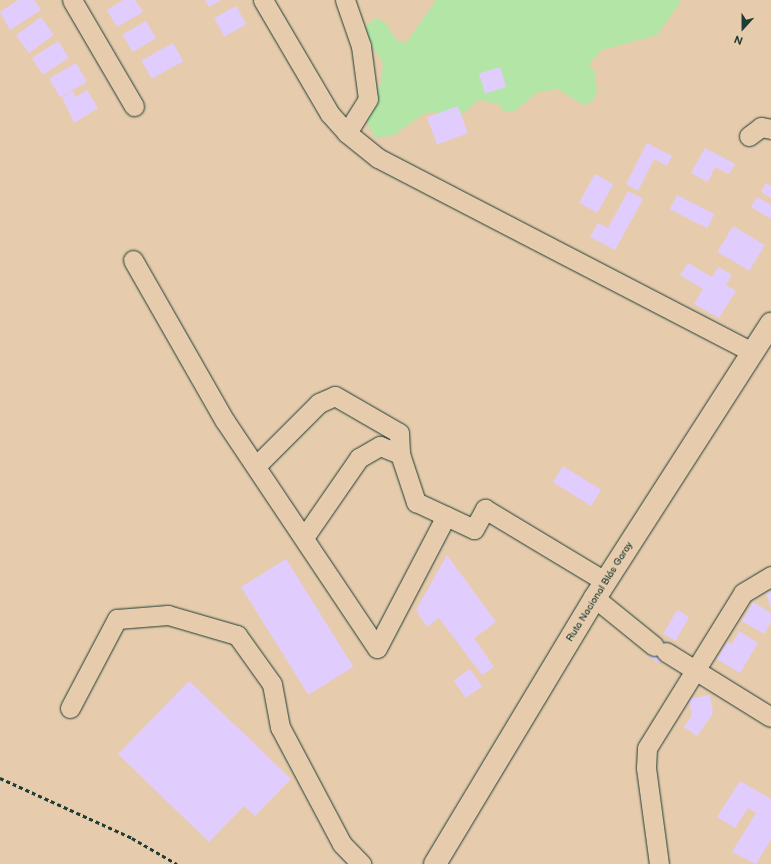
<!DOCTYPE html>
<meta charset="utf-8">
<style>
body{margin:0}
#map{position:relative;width:771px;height:864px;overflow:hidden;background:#e6ccad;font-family:"Balsamiq Sans",sans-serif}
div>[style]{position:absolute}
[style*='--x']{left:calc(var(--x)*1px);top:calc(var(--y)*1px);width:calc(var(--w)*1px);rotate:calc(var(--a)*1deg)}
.green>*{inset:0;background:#b2e5a6}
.building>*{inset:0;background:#e0cdfe;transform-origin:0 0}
.path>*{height:2.5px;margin-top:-1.25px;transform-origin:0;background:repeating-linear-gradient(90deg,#1f3d34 0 4px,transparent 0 7px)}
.roads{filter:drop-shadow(0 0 1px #1f3d34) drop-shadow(0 0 1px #1f3d34)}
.minor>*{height:19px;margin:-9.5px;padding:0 9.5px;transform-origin:9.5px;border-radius:9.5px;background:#e6ccad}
.highway>*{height:22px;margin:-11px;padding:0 11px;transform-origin:11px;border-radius:11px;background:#e6ccad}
span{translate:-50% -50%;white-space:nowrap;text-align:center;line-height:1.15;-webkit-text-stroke:3px #e6ccad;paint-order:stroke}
.street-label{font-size:10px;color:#1f3d34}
.north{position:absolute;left:723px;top:8px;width:40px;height:40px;-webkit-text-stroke:3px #e6ccad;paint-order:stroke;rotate:201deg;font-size:11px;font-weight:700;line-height:16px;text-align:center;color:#1f3d34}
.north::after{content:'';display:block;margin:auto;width:14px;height:18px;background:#1f3d34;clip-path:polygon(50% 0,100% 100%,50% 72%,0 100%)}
</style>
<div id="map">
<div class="green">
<i style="clip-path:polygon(436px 0,679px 0,680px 3px,657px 35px,602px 50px,589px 64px,595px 72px,597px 92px,592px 102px,583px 105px,558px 89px,538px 92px,515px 111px,505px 112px,498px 104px,479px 100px,456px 119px,432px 112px,423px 114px,394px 135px,375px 138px,366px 121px,381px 83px,383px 63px,364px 34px,368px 24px,376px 18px,386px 23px,396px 40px,406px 43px)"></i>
</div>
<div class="building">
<i style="clip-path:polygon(18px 0,34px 0,41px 10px,10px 30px,0 12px)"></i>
<i style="clip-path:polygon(123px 0,135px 0,143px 12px,117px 27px,107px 10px)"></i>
<i style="clip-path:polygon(205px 0,221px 0,209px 7px)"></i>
<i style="left:236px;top:6px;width:21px;height:25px;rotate:61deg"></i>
<i style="left:41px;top:17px;width:22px;height:31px;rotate:54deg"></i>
<i style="left:146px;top:21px;width:20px;height:27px;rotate:60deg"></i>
<i style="left:58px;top:41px;width:20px;height:31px;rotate:57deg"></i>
<i style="left:173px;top:43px;width:21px;height:36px;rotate:61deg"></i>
<i style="left:76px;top:63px;width:22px;height:31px;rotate:60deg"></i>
<i style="left:500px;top:67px;width:21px;height:22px;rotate:73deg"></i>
<i style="clip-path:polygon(87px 90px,98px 108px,74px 123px,62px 97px,73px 91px,76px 97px)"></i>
<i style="left:458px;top:106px;width:29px;height:33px;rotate:70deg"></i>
<i style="clip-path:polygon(647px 143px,672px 156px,667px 166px,654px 159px,638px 191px,626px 184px)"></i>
<i style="clip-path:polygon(705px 148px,735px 164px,729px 174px,715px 167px,708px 182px,691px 173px)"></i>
<i style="left:595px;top:174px;width:21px;height:33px;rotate:29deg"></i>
<i style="clip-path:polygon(766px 183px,771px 186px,771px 198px,761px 192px)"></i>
<i style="clip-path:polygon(628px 191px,643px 199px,615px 250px,590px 237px,598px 223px,608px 228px)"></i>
<i style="left:677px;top:195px;width:42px;height:16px;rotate:27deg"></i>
<i style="clip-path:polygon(757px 197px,771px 205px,771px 219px,751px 207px)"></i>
<i style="left:733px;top:226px;width:37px;height:30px;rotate:31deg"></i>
<i style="clip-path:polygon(688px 263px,712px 277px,718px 267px,732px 275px,726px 285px,736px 291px,719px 318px,694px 304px,703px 289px,680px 275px)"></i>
<i style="left:563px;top:466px;width:45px;height:19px;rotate:32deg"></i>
<i style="clip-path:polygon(447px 555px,496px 622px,474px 638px,494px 667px,482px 675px,439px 618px,427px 627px,416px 610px)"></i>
<i style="left:286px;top:559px;width:127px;height:53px;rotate:58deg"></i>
<i style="clip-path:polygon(771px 592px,771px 608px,766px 593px)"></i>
<i style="clip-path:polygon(753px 602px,771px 613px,771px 622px,764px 634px,742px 621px)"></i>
<i style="left:677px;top:610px;width:14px;height:27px;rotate:30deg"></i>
<i style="clip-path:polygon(739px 631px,758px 643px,740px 673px,717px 659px,727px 642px,732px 644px)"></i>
<i style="left:659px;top:638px;width:13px;height:21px;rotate:32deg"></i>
<i style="left:470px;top:669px;width:21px;height:20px;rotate:55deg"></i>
<i style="clip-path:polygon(189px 681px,291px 779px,255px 816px,244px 806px,209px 842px,118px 754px)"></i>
<i style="clip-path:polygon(710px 695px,713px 713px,697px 736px,684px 727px,692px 715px,689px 699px)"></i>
<i style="clip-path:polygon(740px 781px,771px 799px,771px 839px,756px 864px,732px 852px,756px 813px,748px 808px,735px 828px,717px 817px)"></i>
</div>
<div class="path">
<i style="--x:0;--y:778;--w:145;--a:24.4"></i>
<i style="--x:132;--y:838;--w:52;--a:30"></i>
</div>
<div class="roads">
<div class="minor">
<i style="--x:72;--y:0;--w:123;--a:59.7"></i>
<i style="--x:263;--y:0;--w:132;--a:59.6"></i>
<i style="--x:330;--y:114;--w:25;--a:48"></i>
<i style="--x:347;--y:133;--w:40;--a:39"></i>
<i style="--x:378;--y:158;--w:422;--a:27.4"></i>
<i style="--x:345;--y:0;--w:49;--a:70.8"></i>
<i style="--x:361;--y:46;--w:53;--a:82.5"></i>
<i style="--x:368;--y:99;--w:40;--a:122"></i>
<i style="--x:749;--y:136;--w:15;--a:-37"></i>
<i style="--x:761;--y:127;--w:10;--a:11"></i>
<i style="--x:133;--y:260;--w:185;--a:60.3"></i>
<i style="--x:225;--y:421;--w:273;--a:56.2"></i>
<i style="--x:377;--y:648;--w:149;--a:-62.4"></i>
<i style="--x:256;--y:466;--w:89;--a:-45"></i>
<i style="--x:319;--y:403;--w:17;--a:-24"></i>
<i style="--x:335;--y:396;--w:74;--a:30"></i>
<i style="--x:399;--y:433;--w:21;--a:87"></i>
<i style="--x:305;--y:536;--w:95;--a:-55.3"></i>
<i style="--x:359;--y:458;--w:24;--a:-30"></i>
<i style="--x:380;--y:446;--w:22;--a:22"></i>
<i style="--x:400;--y:454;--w:51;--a:71.6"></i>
<i style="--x:416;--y:502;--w:64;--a:25"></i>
<i style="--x:474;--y:529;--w:23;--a:-61"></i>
<i style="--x:485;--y:509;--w:141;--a:31.1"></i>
<i style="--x:595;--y:598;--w:76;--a:39.1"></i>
<i style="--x:666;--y:652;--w:123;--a:31.8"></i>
<i style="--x:70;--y:708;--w:101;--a:-62.2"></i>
<i style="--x:117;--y:619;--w:51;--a:-4.5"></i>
<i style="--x:168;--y:615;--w:72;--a:16.2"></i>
<i style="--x:237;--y:635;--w:60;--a:54.5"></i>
<i style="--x:272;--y:684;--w:44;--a:79.5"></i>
<i style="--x:280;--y:727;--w:132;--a:62.1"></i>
<i style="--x:342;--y:844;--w:28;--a:46"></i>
<i style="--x:659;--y:864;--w:97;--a:-97.7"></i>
<i style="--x:646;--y:768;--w:20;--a:-87"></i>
<i style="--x:647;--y:748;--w:182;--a:-58.2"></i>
<i style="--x:743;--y:593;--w:33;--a:-31"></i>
</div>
<div class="highway">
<i style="--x:435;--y:864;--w:310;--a:-59"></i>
<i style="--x:595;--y:598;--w:326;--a:-57.3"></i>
</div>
</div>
<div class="street-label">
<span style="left:600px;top:592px;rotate:-58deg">Ruta Nacional Blás Garay</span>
</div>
<div class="north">N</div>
</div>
